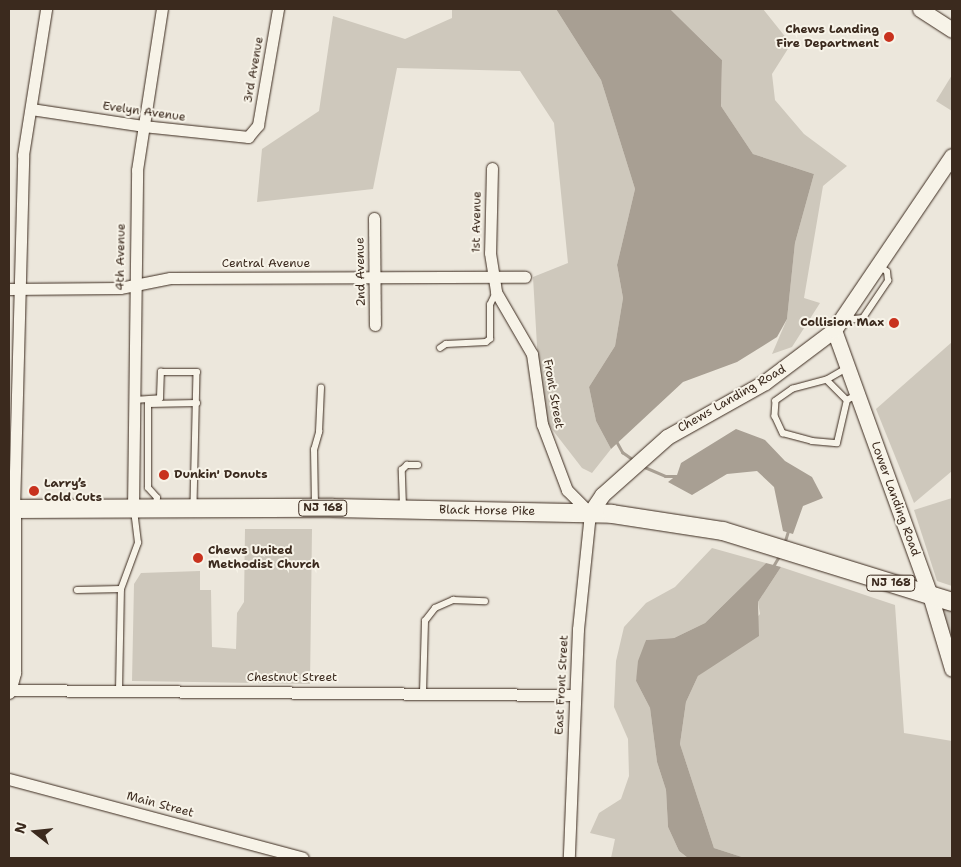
<!DOCTYPE html>
<meta charset="utf-8">
<style>
body{margin:0}
#map{position:relative;width:961px;height:867px;overflow:hidden;background:#ece7dc;font-family:"Shantell Sans",sans-serif}
div>[style]{position:absolute}
[style*='--x']{left:calc(var(--x)*1px);top:calc(var(--y)*1px);width:calc(var(--w)*1px);rotate:calc(var(--a)*1deg)}
.green>*{inset:0;background:#cec8bc}
.water>*{inset:0;background:#a89f93}
.stream>*{height:3px;margin:-1.5px;padding:0 1.5px;transform-origin:1.5px;border-radius:1.5px;background:#a89f93}
.roads{filter:drop-shadow(0 0 1px #3b2a1e) drop-shadow(0 0 1px #3b2a1e)}
.service>*{height:5.5px;margin:-2.75px;padding:0 2.75px;transform-origin:2.75px;border-radius:2.75px;background:#f7f3e8}
.minor>*{height:11px;margin:-5.5px;padding:0 5.5px;transform-origin:5.5px;border-radius:5.5px;background:#f7f3e8}
.tertiary>*{height:14px;margin:-7px;padding:0 7px;transform-origin:7px;border-radius:7px;background:#f7f3e8}
.secondary>*{height:15px;margin:-7.5px;padding:0 7.5px;transform-origin:7.5px;border-radius:7.5px;background:#f7f3e8}
.primary>*{height:18px;margin:-9px;padding:0 9px;transform-origin:9px;border-radius:9px;background:#f7f3e8}
.dots>*{width:14px;height:14px;translate:-50% -50%;box-sizing:border-box;border:2px solid #f7f3e8;border-radius:50%}
span{translate:-50% -50%;white-space:nowrap;text-align:center;line-height:1.15;-webkit-text-stroke:4px #f7f3e8;paint-order:stroke}
.shield-label span{padding:1px 4px;background:#f7f3e8;border:1px solid;border-radius:4px;-webkit-text-stroke-width:0}
.shield-label{font-size:11px;color:#3b2a1e;font-weight:700}
.poi-label{font-size:12px;color:#3b2a1e;font-weight:700}
.right{translate:-100% -50%;text-align:right}
.left{translate:0 -50%;text-align:left}
.street-label{font-size:12px;color:#3b2a1e}
.frame{position:absolute;inset:0;border:10px solid #3b2a1e;pointer-events:none}
.north{position:absolute;left:10px;top:807px;width:50px;height:50px;-webkit-text-stroke:4px #f7f3e8;paint-order:stroke;rotate:286deg;font-size:14px;font-weight:700;line-height:20px;text-align:center;color:#3b2a1e}
.north::after{content:'';display:block;margin:auto;width:18px;height:22px;background:#3b2a1e;clip-path:polygon(50% 0,100% 100%,50% 72%,0 100%)}
</style>
<div id="map">
<div class="green">
<i style="clip-path:polygon(452px 9px,556px 9px,601px 80px,635px 189px,617px 265px,623px 298px,615px 346px,589px 387px,596px 421px,611px 449px,592px 473px,582px 468px,541px 415px,533px 277px,568px 263px,554px 123px,520px 71px,397px 68px,373px 189px,257px 202px,262px 149px,319px 111px,333px 16px,405px 39px,452px 18px)"></i>
<i style="clip-path:polygon(670px 9px,763px 9px,791px 44px,772px 74px,775px 100px,804px 134px,847px 166px,823px 186px,804px 298px,820px 303px,792px 347px,772px 354px,787px 319px,795px 243px,814px 174px,753px 154px,721px 106px,722px 60px)"></i>
<i style="clip-path:polygon(952px 75px,952px 111px,936px 101px)"></i>
<i style="clip-path:polygon(952px 342px,952px 471px,914px 503px,876px 409px)"></i>
<i style="clip-path:polygon(952px 498px,952px 586px,937px 581px,914px 510px)"></i>
<i style="clip-path:polygon(245px 529px,312px 529px,310px 684px,132px 681px,134px 584px,141px 573px,200px 571px,200px 590px,211px 590px,212px 647px,236px 649px,237px 613px,244px 602px)"></i>
<i style="clip-path:polygon(712px 548px,766px 563px,705px 623px,674px 638px,646px 640px,636px 681px,650px 708px,657px 762px,666px 790px,668px 827px,679px 851px,688px 858px,611px 858px,615px 839px,590px 833px,599px 813px,621px 799px,629px 776px,628px 739px,614px 707px,616px 661px,624px 627px,646px 603px,675px 587px)"></i>
<i style="clip-path:polygon(781px 567px,895px 605px,904px 733px,952px 741px,952px 858px,745px 858px,714px 848px,680px 744px,686px 702px,698px 676px,717px 662px,760px 614px,758px 602px)"></i>
<i style="clip-path:polygon(930px 595px,952px 602px,952px 669px)"></i>
</div>
<div class="water">
<i style="clip-path:polygon(556px 9px,670px 9px,722px 60px,721px 106px,753px 154px,814px 174px,795px 243px,787px 319px,777px 337px,737px 362px,683px 382px,611px 449px,596px 421px,589px 387px,615px 346px,623px 298px,617px 265px,635px 189px,601px 80px)"></i>
<i style="clip-path:polygon(736px 429px,765px 440px,785px 461px,812px 477px,823px 498px,803px 506px,793px 534px,783px 531px,774px 487px,757px 471px,727px 474px,692px 495px,668px 482px,677px 475px,681px 463px)"></i>
<i style="clip-path:polygon(766px 563px,781px 567px,758px 602px,759px 636px,698px 676px,686px 702px,680px 744px,714px 848px,745px 858px,688px 858px,679px 851px,668px 827px,666px 790px,657px 762px,650px 708px,636px 681px,638px 661px,646px 640px,674px 638px,705px 623px)"></i>
</div>
<div class="stream">
<i style="--x:616;--y:441;--w:13;--a:61"></i>
<i style="--x:622;--y:452;--w:16;--a:35"></i>
<i style="--x:642;--y:466;--w:25;--a:23"></i>
<i style="--x:665;--y:476;--w:13;--a:0"></i>
<i style="--x:784;--y:544;--w:17;--a:-73"></i>
<i style="--x:772;--y:568;--w:16;--a:-60"></i>
</div>
<div class="roads">
<div class="service">
<i style="--x:847;--y:315;--w:8;--a:30"></i>
<i style="--x:854;--y:319;--w:9;--a:-6"></i>
<i style="--x:863;--y:318;--w:45;--a:-56"></i>
<i style="--x:888;--y:281;--w:9;--a:-96"></i>
<i style="--x:887;--y:272;--w:11;--a:-142"></i>
<i style="--x:440;--y:348;--w:7;--a:-34"></i>
<i style="--x:446;--y:344;--w:40;--a:-2.9"></i>
<i style="--x:486;--y:342;--w:5;--a:-37"></i>
<i style="--x:490;--y:339;--w:34;--a:-90"></i>
<i style="--x:490;--y:305;--w:14;--a:-65"></i>
<i style="--x:846;--y:369;--w:22;--a:150"></i>
<i style="--x:827;--y:380;--w:35;--a:165"></i>
<i style="--x:793;--y:389;--w:21;--a:145"></i>
<i style="--x:776;--y:401;--w:15;--a:94"></i>
<i style="--x:775;--y:416;--w:19;--a:65"></i>
<i style="--x:783;--y:433;--w:30;--a:15"></i>
<i style="--x:812;--y:441;--w:25;--a:5"></i>
<i style="--x:837;--y:443;--w:44;--a:-76.9"></i>
<i style="--x:847;--y:400;--w:11;--a:-27"></i>
<i style="--x:827;--y:380;--w:28;--a:45"></i>
<i style="--x:134;--y:400;--w:26;--a:-4"></i>
<i style="--x:160;--y:398;--w:26;--a:-88"></i>
<i style="--x:161;--y:372;--w:36;--a:0"></i>
<i style="--x:197;--y:372;--w:134;--a:91.3"></i>
<i style="--x:156;--y:505;--w:7;--a:-82"></i>
<i style="--x:157;--y:498;--w:13;--a:-132"></i>
<i style="--x:148;--y:488;--w:84;--a:-90"></i>
<i style="--x:148;--y:404;--w:49;--a:-1.2"></i>
<i style="--x:315;--y:506;--w:56;--a:-91"></i>
<i style="--x:314;--y:450;--w:19;--a:-74"></i>
<i style="--x:319;--y:432;--w:44;--a:-87.4"></i>
<i style="--x:403;--y:507;--w:37;--a:-92"></i>
<i style="--x:402;--y:470;--w:7;--a:-45"></i>
<i style="--x:407;--y:465;--w:11;--a:0"></i>
<i style="--x:77;--y:590;--w:44;--a:-1.3"></i>
<i style="--x:119;--y:691;--w:102;--a:-88.9"></i>
<i style="--x:121;--y:589;--w:49;--a:-69.7"></i>
<i style="--x:138;--y:543;--w:32;--a:-97"></i>
<i style="--x:423;--y:693;--w:72;--a:-88.4"></i>
<i style="--x:425;--y:621;--w:16;--a:-52"></i>
<i style="--x:435;--y:608;--w:20;--a:-24"></i>
<i style="--x:453;--y:600;--w:32;--a:2"></i>
</div>
<div class="minor">
<i style="--x:31;--y:109;--w:113;--a:8.6"></i>
<i style="--x:143;--y:126;--w:106;--a:6"></i>
<i style="--x:248;--y:137;--w:16;--a:-50"></i>
<i style="--x:258;--y:125;--w:118;--a:-80.2"></i>
<i style="--x:492;--y:168;--w:85;--a:91.3"></i>
<i style="--x:490;--y:253;--w:39;--a:81"></i>
<i style="--x:496;--y:292;--w:72;--a:59.9"></i>
<i style="--x:532;--y:354;--w:71;--a:81.9"></i>
<i style="--x:542;--y:424;--w:71;--a:69.3"></i>
<i style="--x:567;--y:490;--w:33;--a:45"></i>
<i style="--x:590;--y:513;--w:117;--a:95.9"></i>
<i style="--x:578;--y:629;--w:229;--a:92.3"></i>
<i style="--x:374;--y:218;--w:107;--a:89.5"></i>
<i style="--x:9;--y:289;--w:111;--a:-0.5"></i>
<i style="--x:120;--y:288;--w:51;--a:-11.3"></i>
<i style="--x:170;--y:278;--w:355;--a:-0.2"></i>
<i style="--x:14;--y:509;--w:354;--a:-88.5"></i>
<i style="--x:23;--y:155;--w:148;--a:-81"></i>
<i style="--x:133;--y:509;--w:339;--a:-89.3"></i>
<i style="--x:137;--y:170;--w:163;--a:-81.2"></i>
<i style="--x:9;--y:690;--w:566;--a:0.51"></i>
<i style="--x:9;--y:779;--w:304;--a:15"></i>
</div>
<div class="tertiary">
<i style="--x:9;--y:692;--w:20;--a:-75"></i>
<i style="--x:14;--y:673;--w:164;--a:-90"></i>
</div>
<div class="secondary">
<i style="--x:920;--y:9;--w:38;--a:33"></i>
<i style="--x:834;--y:330;--w:282;--a:70.1"></i>
<i style="--x:930;--y:595;--w:77;--a:73.4"></i>
<i style="--x:590;--y:513;--w:22;--a:-56"></i>
<i style="--x:602;--y:495;--w:87;--a:-41.7"></i>
<i style="--x:667;--y:437;--w:112;--a:-29.3"></i>
<i style="--x:765;--y:382;--w:86;--a:-37"></i>
<i style="--x:834;--y:330;--w:210;--a:-55.9"></i>
</div>
<div class="primary">
<i style="--x:9;--y:509;--w:324;--a:-0.2"></i>
<i style="--x:333;--y:508;--w:279;--a:1.2"></i>
<i style="--x:612;--y:514;--w:112;--a:8.7"></i>
<i style="--x:723;--y:531;--w:240;--a:17.2"></i>
</div>
</div>
<div class="dots">
<i style="left:889px;top:37px;background:#c8321e"></i>
<i style="left:894px;top:323px;background:#c8321e"></i>
<i style="left:164px;top:475px;background:#c8321e"></i>
<i style="left:34px;top:491px;background:#c8321e"></i>
<i style="left:198px;top:558px;background:#c8321e"></i>
</div>
<div class="shield-label">
<span style="left:323px;top:508px">NJ 168</span>
<span style="left:891px;top:583px">NJ 168</span>
</div>
<div class="poi-label">
<span class="right" style="left:879px;top:37px">Chews Landing<br>Fire Department</span>
<span class="right" style="left:884px;top:323px">Collision Max</span>
<span class="left" style="left:174px;top:475px">Dunkin' Donuts</span>
<span class="left" style="left:44px;top:491px">Larry’s<br>Cold Cuts</span>
<span class="left" style="left:208px;top:558px">Chews United<br>Methodist Church</span>
</div>
<div class="street-label">
<span style="left:254px;top:70px;rotate:-80deg">3rd Avenue</span>
<span style="left:144px;top:112px;rotate:8deg">Evelyn Avenue</span>
<span style="left:477px;top:222px;rotate:-89deg">1st Avenue</span>
<span style="left:121px;top:257px;rotate:-89deg">4th Avenue</span>
<span style="left:266px;top:264px">Central Avenue</span>
<span style="left:361px;top:272px;rotate:-91deg">2nd Avenue</span>
<span style="left:553px;top:394px;rotate:80deg">Front Street</span>
<span style="left:732px;top:399px;rotate:-30deg">Chews Landing Road</span>
<span style="left:895px;top:499px;rotate:70deg">Lower Landing Road</span>
<span style="left:487px;top:511px;rotate:1deg">Black Horse Pike</span>
<span style="left:292px;top:678px">Chestnut Street</span>
<span style="left:562px;top:685px;rotate:-87deg">East Front Street</span>
<span style="left:160px;top:805px;rotate:15deg">Main Street</span>
</div>
<div class="frame"></div>
<div class="north">N</div>
</div>
